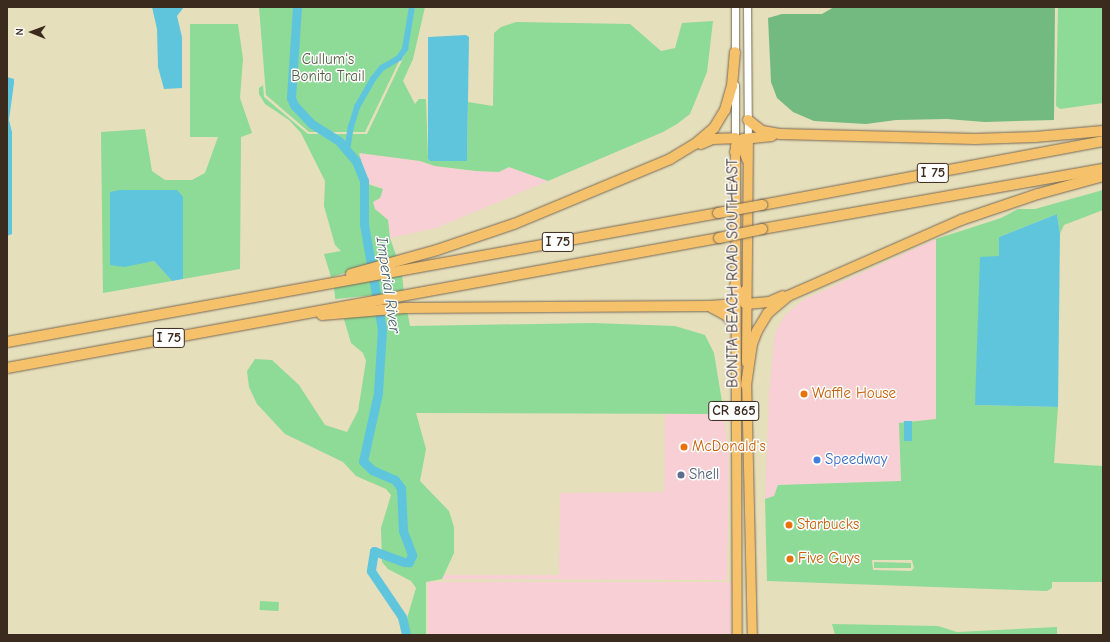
<!DOCTYPE html>
<style>
body{margin:0}
#map{position:relative;width:1110px;height:642px;overflow:hidden;background:#e6dfbb;font-family:"Comic Neue",sans-serif}
div>[style]{position:absolute}
[style*='--x']{left:calc(var(--x)*1px);top:calc(var(--y)*1px);width:calc(var(--w)*1px);rotate:calc(var(--a)*1deg)}
.built>*{inset:0;background:#f7cfd4;transform-origin:0 0}
.green>*{inset:0;background:#8eda97;transform-origin:0 0}
.forest>*{inset:0;background:#72ba80}
.water>*{inset:0;background:#5fc5dc;transform-origin:0 0}
.canal>*{height:5.5px;margin:-2.75px;padding:0 2.75px;transform-origin:2.75px;border-radius:2.75px;background:#5fc5dc}
.river>*{height:9px;margin:-4.5px;padding:0 4.5px;transform-origin:4.5px;border-radius:4.5px;background:#5fc5dc}
.roads{filter:drop-shadow(0 0 1px #776955) drop-shadow(0 0 1px #776955)}
.tertiary>*{height:7px;margin:-3.5px;padding:0 3.5px;transform-origin:3.5px;border-radius:3.5px;background:#fff}
.primary>*{height:9px;margin:-4.5px;padding:0 4.5px;transform-origin:4.5px;border-radius:4.5px;background:#f6c16b}
.motorway>*{height:10px;margin:-5px;padding:0 5px;transform-origin:5px;border-radius:5px;background:#f6c16b}
.bridges{filter:drop-shadow(0 0 1px #776955) drop-shadow(0 0 1px #776955)}
.motorway-bridge>*{height:10px;margin:-5px;padding:0 5px;transform-origin:5px;border-radius:5px;background:#f6c16b}
.dots>*{width:11px;height:11px;translate:-50% -50%;box-sizing:border-box;border:2px solid #fff;border-radius:50%}
span{translate:-50% -50%;white-space:nowrap;text-align:center;line-height:1.15;-webkit-text-stroke:3px #fff;paint-order:stroke}
.shield-label span{padding:1px 3px;background:#fff;border:1px solid;border-radius:3px;-webkit-text-stroke-width:0}
.shield-label{font-size:14px;color:#3b2a1e;font-weight:700}
.park-label{font-size:15px;color:#545f42}
.street-label{font-size:15px;color:#3b2a1e}
.food-label{font-size:15px;color:#c56008}
.left{translate:0 -50%;text-align:left}
.shop-label{font-size:15px;color:#366cbe}
.service-label{font-size:15px;color:#4e5e75}
.water-label{font-size:16px;color:#486060;font-style:italic}
.frame{position:absolute;inset:0;border:8px solid #3b2a1e;pointer-events:none}
.north{position:absolute;left:12px;top:12px;width:40px;height:40px;-webkit-text-stroke:3px #fff;paint-order:stroke;rotate:271deg;font-size:11px;font-weight:700;line-height:16px;text-align:center;color:#3b2a1e}
.north::after{content:'';display:block;margin:auto;width:14px;height:18px;background:#3b2a1e;clip-path:polygon(50% 0,100% 100%,50% 72%,0 100%)}
</style>
<div id="map">
<div class="built">
<i style="clip-path:polygon(358px 153px,420px 161px,435px 166px,476px 171px,499px 172px,509px 167px,548px 181px,436px 228px,390px 238px,388px 220px,375px 209px,373px 202px,380px 198px,379px 186px,368px 184px)"></i>
<i style="clip-path:polygon(936px 239px,936px 419px,899px 423px,901px 481px,778px 485px,774px 496px,765px 499px,769px 393px,775px 333px,785px 315px,803px 300px)"></i>
<i style="clip-path:polygon(665px 414px,724px 414px,729px 460px,727px 580px,442px 579px,443px 575px,559px 575px,560px 493px,664px 492px)"></i>
<i style="left:428px;top:582px;width:303px;height:53px"></i>
</div>
<div class="green">
<i style="clip-path:polygon(259px 7px,413px 7px,405px 49px,365px 132px,309px 132px,266px 95px)"></i>
<i style="clip-path:polygon(415px 7px,425px 7px,413px 59px,403px 81px,415px 104px,419px 99px,426px 99px,428px 159px,430px 161px,467px 161px,468px 102px,493px 106px,494px 33px,501px 27px,516px 22px,630px 24px,661px 51px,675px 48px,682px 23px,713px 21px,707px 72px,690px 114px,677px 124px,663px 132px,548px 181px,509px 167px,499px 172px,476px 171px,435px 166px,420px 161px,359px 153px,368px 184px,383px 189px,380px 198px,373px 202px,375px 209px,388px 220px,390px 238px,397px 258px,331px 277px,324px 254px,341px 251px,335px 245px,324px 206px,325px 181px,301px 133px,289px 120px,265px 104px,259px 94px,259px 88px,263px 85px,264px 97px,308px 134px,367px 134px,407px 50px)"></i>
<i style="clip-path:polygon(1058px 7px,1103px 7px,1103px 103px,1060px 109px,1056px 106px)"></i>
<i style="clip-path:polygon(190px 24px,238px 24px,243px 59px,240px 98px,252px 133px,241px 137px,240px 269px,183px 279px,183px 197px,139px 263px,154px 261px,172px 281px,103px 293px,101px 132px,145px 129px,152px 171px,165px 180px,192px 180px,205px 173px,218px 137px,190px 137px)"></i>
<i style="clip-path:polygon(evenodd,1103px 190px,1103px 210px,1064px 225px,1060px 234px,1057px 214px,999px 237px,999px 256px,975px 405px,1058px 407px,1054px 463px,1103px 466px,1103px 582px,1052px 582px,1052px 588px,1047px 591px,767px 581px,765px 499px,774px 496px,778px 485px,901px 481px,899px 423px,936px 419px,936px 239px,1001px 218px,1018px 209px,1035px 209px,1103px 190px,872px 560px,912px 560px,914px 568px,911px 571px,873px 570px,872px 560px)"></i>
<i style="left:402px;top:274px;width:18px;height:69px;rotate:84deg"></i>
<i style="clip-path:polygon(407px 310px,410px 326px,593px 323px,675px 326px,705px 335px,714px 353px,724px 414px,416px 413px,426px 449px,420px 481px,449px 511px,454px 527px,454px 553px,442px 579px,426px 582px,426px 635px,402px 635px,416px 588px,411px 581px,388px 569px,382px 562px,381px 528px,391px 495px,386px 489px,356px 476px,343px 462px,285px 434px,257px 404px,249px 387px,247px 371px,255px 359px,272px 360px,299px 385px,325px 425px,347px 432px,358px 411px,366px 361px,363px 353px,351px 343px,343px 316px)"></i>
<i style="clip-path:polygon(874px 562px,911px 563px,911px 568px,874px 568px)"></i>
<i style="left:260px;top:601px;width:19px;height:9px;rotate:3deg"></i>
<i style="clip-path:polygon(832px 624px,938px 626px,957px 632px,1057px 627px,1057px 635px,835px 635px)"></i>
</div>
<div class="forest">
<i style="clip-path:polygon(834px 7px,1055px 7px,1054px 120px,985px 122px,947px 119px,896px 120px,866px 124px,814px 121px,793px 112px,777px 98px,771px 82px,768px 18px,782px 14px,822px 14px)"></i>
</div>
<div class="water">
<i style="clip-path:polygon(152px 7px,184px 7px,177px 16px,182px 37px,182px 88px,164px 89px,158px 67px,157px 29px)"></i>
<i style="clip-path:polygon(466px 35px,469px 37px,467px 161px,430px 161px,428px 159px,428px 37px)"></i>
<i style="clip-path:polygon(7px 77px,14px 79px,14px 83px,9px 120px,12px 132px,12px 234px,7px 236px)"></i>
<i style="clip-path:polygon(120px 190px,177px 190px,183px 197px,183px 279px,172px 281px,154px 261px,124px 267px,110px 265px,110px 192px)"></i>
<i style="clip-path:polygon(1057px 214px,1060px 234px,1058px 407px,975px 405px,980px 257px,999px 256px,999px 237px)"></i>
<i style="left:904px;top:421px;width:8px;height:20px"></i>
</div>
<div class="canal">
<i style="--x:347;--y:151;--w:24;--a:-81"></i>
<i style="--x:351;--y:127;--w:21;--a:-73"></i>
<i style="--x:357;--y:107;--w:32;--a:-60"></i>
<i style="--x:373;--y:79;--w:14;--a:-51"></i>
<i style="--x:382;--y:68;--w:20;--a:-30"></i>
<i style="--x:399;--y:58;--w:11;--a:-56"></i>
<i style="--x:405;--y:49;--w:43;--a:-80.5"></i>
</div>
<div class="river">
<i style="--x:297;--y:7;--w:91;--a:93.8"></i>
<i style="--x:291;--y:98;--w:8;--a:67"></i>
<i style="--x:294;--y:105;--w:26;--a:47"></i>
<i style="--x:312;--y:124;--w:32;--a:32"></i>
<i style="--x:339;--y:141;--w:26;--a:50"></i>
<i style="--x:356;--y:161;--w:22;--a:68"></i>
<i style="--x:364;--y:181;--w:43;--a:90"></i>
<i style="--x:364;--y:224;--w:107;--a:80.3"></i>
<i style="--x:382;--y:329;--w:64;--a:93.6"></i>
<i style="--x:378;--y:393;--w:70;--a:102.4"></i>
<i style="--x:363;--y:461;--w:13;--a:45"></i>
<i style="--x:372;--y:470;--w:25;--a:23"></i>
<i style="--x:395;--y:480;--w:10;--a:53"></i>
<i style="--x:401;--y:488;--w:43;--a:87.3"></i>
<i style="--x:403;--y:531;--w:26;--a:69"></i>
<i style="--x:412;--y:555;--w:8;--a:113"></i>
<i style="--x:409;--y:562;--w:5;--a:180"></i>
<i style="--x:404;--y:562;--w:32;--a:-160"></i>
<i style="--x:374;--y:551;--w:20;--a:99"></i>
<i style="--x:371;--y:571;--w:55;--a:56"></i>
<i style="--x:402;--y:617;--w:18;--a:77"></i>
</div>
<div class="roads">
<div class="tertiary">
<i style="--x:747;--y:7;--w:131;--a:89.6"></i>
<i style="--x:735;--y:57;--w:50;--a:-90"></i>
<i style="--x:735;--y:138;--w:53;--a:-90"></i>
</div>
<div class="primary">
<i style="--x:735;--y:145;--w:490;--a:89.8"></i>
<i style="--x:746;--y:362;--w:224;--a:-89.5"></i>
<i style="--x:746;--y:378;--w:257;--a:88.7"></i>
</div>
<div class="motorway">
<i style="--x:748;--y:120;--w:18;--a:38"></i>
<i style="--x:762;--y:131;--w:18;--a:9"></i>
<i style="--x:780;--y:134;--w:195;--a:1.5"></i>
<i style="--x:975;--y:139;--w:60;--a:-1.9"></i>
<i style="--x:1035;--y:137;--w:68;--a:-5"></i>
<i style="--x:701;--y:144;--w:12;--a:-24"></i>
<i style="--x:712;--y:139;--w:23;--a:-2"></i>
<i style="--x:735;--y:138;--w:13;--a:51"></i>
<i style="--x:743;--y:148;--w:12;--a:70"></i>
<i style="--x:735;--y:152;--w:15;--a:-58"></i>
<i style="--x:743;--y:139;--w:29;--a:-6"></i>
<i style="--x:762;--y:205;--w:347;--a:-10.6"></i>
<i style="--x:762;--y:229;--w:346;--a:-10"></i>
<i style="--x:351;--y:274;--w:89;--a:-15.6"></i>
<i style="--x:437;--y:250;--w:81;--a:-18.7"></i>
<i style="--x:514;--y:224;--w:169;--a:-22.6"></i>
<i style="--x:670;--y:159;--w:29;--a:-31"></i>
<i style="--x:695;--y:144;--w:25;--a:-40"></i>
<i style="--x:714;--y:128;--w:21;--a:-59"></i>
<i style="--x:725;--y:110;--w:25;--a:-74"></i>
<i style="--x:732;--y:86;--w:34;--a:-85"></i>
<i style="--x:735;--y:285;--w:14;--a:69"></i>
<i style="--x:740;--y:298;--w:8;--a:45"></i>
<i style="--x:746;--y:304;--w:23;--a:-5"></i>
<i style="--x:769;--y:302;--w:15;--a:-23"></i>
<i style="--x:711;--y:307;--w:17;--a:28"></i>
<i style="--x:726;--y:315;--w:13;--a:48"></i>
<i style="--x:322;--y:315;--w:83;--a:-4.8"></i>
<i style="--x:405;--y:308;--w:304;--a:-0.4"></i>
<i style="--x:709;--y:306;--w:26;--a:-4"></i>
<i style="--x:735;--y:304;--w:18;--a:-52"></i>
<i style="--x:7;--y:342;--w:723;--a:-10.28"></i>
<i style="--x:7;--y:368;--w:724;--a:-10.35"></i>
<i style="--x:746;--y:385;--w:41;--a:-81.7"></i>
<i style="--x:752;--y:344;--w:14;--a:-69"></i>
<i style="--x:757;--y:331;--w:21;--a:-59"></i>
<i style="--x:768;--y:313;--w:26;--a:-40"></i>
<i style="--x:788;--y:296;--w:189;--a:-23.7"></i>
<i style="--x:961;--y:220;--w:81;--a:-18.7"></i>
<i style="--x:1038;--y:194;--w:67;--a:-15.5"></i>
</div>
</div>
<div class="bridges">
<div class="motorway-bridge">
<i style="--x:718;--y:213;--w:45;--a:-10.3"></i>
<i style="--x:719;--y:238;--w:44;--a:-11.8"></i>
</div>
</div>
<div class="dots">
<i style="left:804px;top:394px;background:#e8710a"></i>
<i style="left:684px;top:447px;background:#e8710a"></i>
<i style="left:817px;top:460px;background:#3f7fe0"></i>
<i style="left:681px;top:475px;background:#5c6f8a"></i>
<i style="left:789px;top:525px;background:#e8710a"></i>
<i style="left:790px;top:559px;background:#e8710a"></i>
</div>
<div class="shield-label">
<span style="left:933px;top:173px">I 75</span>
<span style="left:558px;top:242px">I 75</span>
<span style="left:169px;top:338px">I 75</span>
<span style="left:734px;top:411px">CR 865</span>
</div>
<div class="park-label">
<span style="left:328px;top:68px">Cullum's<br>Bonita Trail</span>
</div>
<div class="street-label">
<span style="left:733px;top:273px;rotate:-90deg">BONITA BEACH ROAD SOUTHEAST</span>
</div>
<div class="food-label">
<span class="left" style="left:812px;top:394px">Waffle House</span>
<span class="left" style="left:692px;top:447px">McDonald's</span>
<span class="left" style="left:797px;top:525px">Starbucks</span>
<span class="left" style="left:798px;top:559px">Five Guys</span>
</div>
<div class="shop-label">
<span class="left" style="left:825px;top:460px">Speedway</span>
</div>
<div class="service-label">
<span class="left" style="left:689px;top:475px">Shell</span>
</div>
<div class="water-label">
<span style="left:388px;top:285px;rotate:82deg">Imperial River</span>
</div>
<div class="frame"></div>
<div class="north">N</div>
</div>
